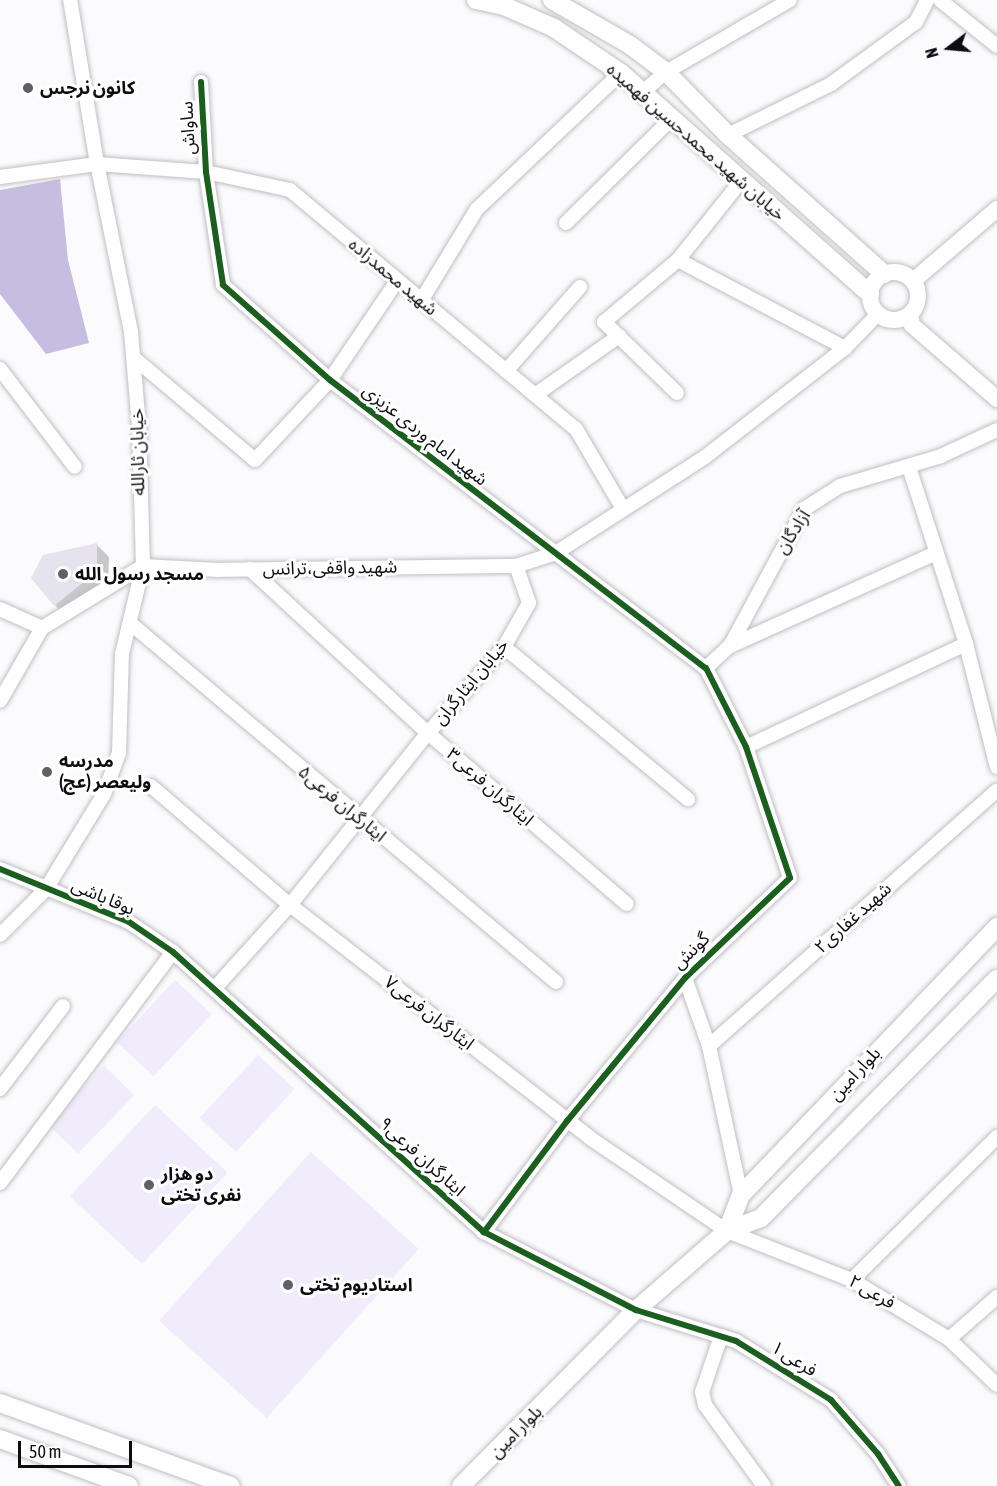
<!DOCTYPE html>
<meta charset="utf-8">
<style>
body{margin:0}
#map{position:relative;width:997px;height:1486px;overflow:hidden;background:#fbfafd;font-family:"Asap Condensed","Noto Sans Arabic",sans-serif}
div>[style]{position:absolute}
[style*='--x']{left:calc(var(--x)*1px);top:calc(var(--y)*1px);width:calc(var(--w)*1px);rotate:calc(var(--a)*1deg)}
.green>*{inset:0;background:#f0ecfc;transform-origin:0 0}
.water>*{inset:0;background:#c6bde0}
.shadow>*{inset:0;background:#0003}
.building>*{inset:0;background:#e6e3ee}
.roads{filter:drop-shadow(0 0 2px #c0bfc3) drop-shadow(0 0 2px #c0bfc3)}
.minor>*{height:14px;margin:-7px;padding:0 7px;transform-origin:7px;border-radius:7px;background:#fefeff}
.tertiary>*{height:16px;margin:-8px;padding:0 8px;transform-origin:8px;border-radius:8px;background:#fefeff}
.tertiary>.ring{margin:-8px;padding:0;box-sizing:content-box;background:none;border:16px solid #fefeff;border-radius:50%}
.secondary>*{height:18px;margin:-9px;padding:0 9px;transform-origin:9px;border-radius:9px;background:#fefeff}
.cycleway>*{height:6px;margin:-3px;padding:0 3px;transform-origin:3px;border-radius:3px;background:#1b5e20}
.dots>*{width:16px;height:16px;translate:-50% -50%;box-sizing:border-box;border:3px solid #fff;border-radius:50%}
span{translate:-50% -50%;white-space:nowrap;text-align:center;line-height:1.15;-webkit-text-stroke:6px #fff;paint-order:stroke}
.poi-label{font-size:18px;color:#0d0c10;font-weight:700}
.left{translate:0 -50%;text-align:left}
.street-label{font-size:18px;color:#0d0c10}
.north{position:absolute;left:919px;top:18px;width:60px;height:60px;-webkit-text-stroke:4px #fff;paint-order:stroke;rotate:254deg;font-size:16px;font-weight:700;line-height:24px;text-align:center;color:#0d0c10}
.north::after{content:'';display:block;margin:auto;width:21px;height:27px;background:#0d0c10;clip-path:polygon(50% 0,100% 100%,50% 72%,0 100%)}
.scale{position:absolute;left:18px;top:1441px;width:114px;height:27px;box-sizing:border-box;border:3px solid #0d0c10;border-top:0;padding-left:8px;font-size:18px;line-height:21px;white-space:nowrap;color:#0d0c10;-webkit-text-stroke:4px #fff;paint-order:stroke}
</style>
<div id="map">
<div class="green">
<i style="left:175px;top:980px;width:50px;height:85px;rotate:43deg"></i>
<i style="left:258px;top:1055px;width:50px;height:86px;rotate:43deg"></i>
<i style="left:104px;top:1066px;width:42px;height:81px;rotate:44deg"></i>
<i style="left:155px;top:1105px;width:99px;height:125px;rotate:43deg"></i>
<i style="left:311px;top:1152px;width:145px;height:227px;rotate:42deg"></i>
</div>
<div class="water">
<i style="clip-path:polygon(60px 179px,68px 260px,89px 343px,46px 354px,0 294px,0 190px)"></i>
</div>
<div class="shadow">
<i style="clip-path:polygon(96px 544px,109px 557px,108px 583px,67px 617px,55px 605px)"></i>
</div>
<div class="building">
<i style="clip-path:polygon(97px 543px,97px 571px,54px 606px,31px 578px,43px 555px)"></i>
</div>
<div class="roads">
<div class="minor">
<i style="--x:940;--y:0;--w:73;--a:38.9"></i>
<i style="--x:201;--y:82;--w:90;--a:86.8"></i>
<i style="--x:206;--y:172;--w:114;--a:81.4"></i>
<i style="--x:223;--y:285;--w:143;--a:41.6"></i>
<i style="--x:330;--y:380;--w:474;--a:37.5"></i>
<i style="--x:706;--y:668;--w:89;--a:63.1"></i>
<i style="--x:746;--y:747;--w:138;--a:71.4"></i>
<i style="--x:790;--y:878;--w:145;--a:136.4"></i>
<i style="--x:685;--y:978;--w:185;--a:129.5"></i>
<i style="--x:567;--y:1121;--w:139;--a:126.8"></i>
<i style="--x:644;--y:91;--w:29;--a:-41"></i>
<i style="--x:666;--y:72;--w:143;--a:-30.1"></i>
<i style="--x:728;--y:135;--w:115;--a:-26.3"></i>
<i style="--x:831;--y:84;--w:105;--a:-36.1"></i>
<i style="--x:916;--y:22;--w:25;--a:-63"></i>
<i style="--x:0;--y:177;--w:98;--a:-7.6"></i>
<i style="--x:97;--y:164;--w:109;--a:4.2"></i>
<i style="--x:206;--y:172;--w:86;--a:12.1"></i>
<i style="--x:290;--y:190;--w:373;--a:39.9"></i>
<i style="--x:576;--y:429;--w:91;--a:59.5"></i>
<i style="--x:566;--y:223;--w:148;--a:-44.7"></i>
<i style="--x:678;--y:260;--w:189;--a:27.8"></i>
<i style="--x:421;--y:301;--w:108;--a:-58.7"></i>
<i style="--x:477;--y:209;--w:198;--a:-43.4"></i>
<i style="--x:134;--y:358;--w:158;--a:40.1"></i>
<i style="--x:255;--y:460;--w:110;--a:-46.8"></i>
<i style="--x:330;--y:380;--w:120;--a:-55.9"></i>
<i style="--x:0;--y:369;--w:123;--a:52.6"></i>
<i style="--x:506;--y:371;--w:112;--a:-48.6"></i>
<i style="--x:677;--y:393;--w:102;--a:-135.8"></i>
<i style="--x:604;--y:322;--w:97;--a:-40"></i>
<i style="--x:678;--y:260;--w:101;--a:-51.4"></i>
<i style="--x:535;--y:395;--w:103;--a:-35.1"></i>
<i style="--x:909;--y:467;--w:186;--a:72.1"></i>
<i style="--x:966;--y:644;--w:127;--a:75.9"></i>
<i style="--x:250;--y:569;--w:242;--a:42.7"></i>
<i style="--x:428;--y:733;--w:262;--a:40.7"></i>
<i style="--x:0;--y:609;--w:46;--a:24.3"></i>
<i style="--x:42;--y:628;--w:84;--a:119.9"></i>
<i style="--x:130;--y:623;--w:557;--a:40.12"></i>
<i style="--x:42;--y:628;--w:119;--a:-31.5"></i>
<i style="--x:143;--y:566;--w:75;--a:3.1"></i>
<i style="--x:218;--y:570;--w:298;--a:-0.8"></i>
<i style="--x:730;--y:646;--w:226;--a:-24.3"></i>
<i style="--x:504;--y:647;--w:239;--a:39.6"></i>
<i style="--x:706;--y:668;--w:33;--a:-43"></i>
<i style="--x:730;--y:646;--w:156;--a:-61.6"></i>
<i style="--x:804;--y:509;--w:43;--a:-32.6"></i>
<i style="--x:840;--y:486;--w:105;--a:-16.5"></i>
<i style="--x:941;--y:456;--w:62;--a:-24.9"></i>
<i style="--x:746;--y:747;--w:243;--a:-25.1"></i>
<i style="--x:151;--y:786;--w:183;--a:40.6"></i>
<i style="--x:290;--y:905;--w:380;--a:37.8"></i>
<i style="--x:590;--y:1138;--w:166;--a:34.2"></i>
<i style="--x:727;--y:1231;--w:134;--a:21.4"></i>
<i style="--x:852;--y:1280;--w:114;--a:31.3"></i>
<i style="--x:949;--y:1339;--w:66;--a:43.8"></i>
<i style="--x:0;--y:869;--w:139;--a:22.3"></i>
<i style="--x:129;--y:922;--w:53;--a:34.3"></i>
<i style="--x:173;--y:952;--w:418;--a:42"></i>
<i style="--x:484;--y:1232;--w:171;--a:27.2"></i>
<i style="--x:636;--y:1310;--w:105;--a:17.2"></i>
<i style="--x:736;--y:1341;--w:112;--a:31.8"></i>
<i style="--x:831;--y:1400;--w:72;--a:49"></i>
<i style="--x:878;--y:1454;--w:38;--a:57"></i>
<i style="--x:0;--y:935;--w:65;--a:-45"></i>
<i style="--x:46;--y:889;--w:111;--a:-58.6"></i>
<i style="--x:104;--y:794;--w:44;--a:-69.9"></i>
<i style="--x:119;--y:753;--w:99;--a:-88.3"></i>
<i style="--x:122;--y:654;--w:90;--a:-76.6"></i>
<i style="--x:143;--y:566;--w:139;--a:-91.6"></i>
<i style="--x:139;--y:427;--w:95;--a:-94.8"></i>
<i style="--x:131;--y:332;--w:171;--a:-101.4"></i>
<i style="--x:97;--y:164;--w:166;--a:-99.3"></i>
<i style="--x:685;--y:978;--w:72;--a:70.6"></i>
<i style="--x:709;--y:1046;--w:152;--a:77.9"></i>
<i style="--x:214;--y:989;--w:113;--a:-47.9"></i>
<i style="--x:290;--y:905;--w:221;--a:-51.3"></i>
<i style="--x:428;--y:733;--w:115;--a:-48.5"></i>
<i style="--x:504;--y:647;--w:51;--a:-60.4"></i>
<i style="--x:529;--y:603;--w:39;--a:-109"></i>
<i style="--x:516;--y:566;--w:40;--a:-18"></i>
<i style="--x:554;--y:554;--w:179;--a:-32.7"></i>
<i style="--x:705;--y:457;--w:177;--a:-37.9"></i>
<i style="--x:845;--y:348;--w:47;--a:-45.9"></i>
<i style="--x:709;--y:1046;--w:385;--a:-41.6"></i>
<i style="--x:0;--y:1089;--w:104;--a:-52.8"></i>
<i style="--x:0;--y:1183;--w:289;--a:-53.2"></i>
<i style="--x:852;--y:1280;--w:204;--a:-44.6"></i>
<i style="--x:721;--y:1336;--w:59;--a:108.7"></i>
<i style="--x:702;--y:1392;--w:13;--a:77"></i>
<i style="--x:705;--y:1405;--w:100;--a:53.9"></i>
<i style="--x:949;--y:1339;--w:64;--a:-41.2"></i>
</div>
<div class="tertiary">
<i class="ring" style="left:870px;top:272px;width:32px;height:32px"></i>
<i style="--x:913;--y:281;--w:111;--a:-40.6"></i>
<i style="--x:910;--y:314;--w:11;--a:80"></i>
<i style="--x:912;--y:325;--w:113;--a:41"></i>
</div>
<div class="secondary">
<i style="--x:476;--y:0;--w:29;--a:12"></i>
<i style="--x:504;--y:6;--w:55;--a:23.7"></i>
<i style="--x:554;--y:28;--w:81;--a:33.9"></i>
<i style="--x:621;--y:73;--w:333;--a:41.6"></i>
<i style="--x:552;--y:0;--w:90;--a:30"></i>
<i style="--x:630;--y:45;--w:45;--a:36.9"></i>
<i style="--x:666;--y:72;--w:88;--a:45.5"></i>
<i style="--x:728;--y:135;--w:209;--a:41.7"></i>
<i style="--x:727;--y:1231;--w:39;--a:-69"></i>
<i style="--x:741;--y:1195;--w:371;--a:-46.3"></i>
<i style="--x:0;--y:1403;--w:245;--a:19.8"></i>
<i style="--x:0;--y:1439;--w:137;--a:20"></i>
<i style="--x:461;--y:1486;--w:248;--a:-45.2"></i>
<i style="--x:636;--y:1310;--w:121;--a:-41"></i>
<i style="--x:727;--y:1231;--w:36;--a:-21"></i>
<i style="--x:761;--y:1218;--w:336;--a:-45.4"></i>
</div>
</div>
<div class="cycleway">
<i style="--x:201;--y:82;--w:90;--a:86.8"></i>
<i style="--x:206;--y:172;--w:114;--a:81.4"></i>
<i style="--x:223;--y:285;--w:143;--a:41.6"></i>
<i style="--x:330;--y:380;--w:474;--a:37.5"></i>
<i style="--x:706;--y:668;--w:89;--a:63.1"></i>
<i style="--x:746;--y:747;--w:138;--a:71.4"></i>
<i style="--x:790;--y:878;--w:145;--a:136.4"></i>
<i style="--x:685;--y:978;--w:185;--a:129.5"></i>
<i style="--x:567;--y:1121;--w:139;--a:126.8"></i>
<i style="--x:0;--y:869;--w:139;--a:22.3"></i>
<i style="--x:129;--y:922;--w:53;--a:34.3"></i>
<i style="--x:173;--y:952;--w:418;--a:42"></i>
<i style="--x:484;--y:1232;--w:171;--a:27.2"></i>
<i style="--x:636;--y:1310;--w:105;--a:17.2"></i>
<i style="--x:736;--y:1341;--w:112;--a:31.8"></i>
<i style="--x:831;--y:1400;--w:72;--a:49"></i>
<i style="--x:878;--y:1454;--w:38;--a:57"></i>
</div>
<div class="dots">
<i style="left:28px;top:88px;background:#605f63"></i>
<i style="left:63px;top:574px;background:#605f63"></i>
<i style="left:47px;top:772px;background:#605f63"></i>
<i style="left:149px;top:1185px;background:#605f63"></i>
<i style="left:288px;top:1285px;background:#605f63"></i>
</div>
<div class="poi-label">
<span class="left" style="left:40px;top:88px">کانون نرجس</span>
<span class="left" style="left:75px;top:574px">مسجد رسول الله</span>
<span class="left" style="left:59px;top:772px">مدرسه<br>ولیعصر (عج)</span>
<span class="left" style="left:161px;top:1185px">دو هزار<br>نفری تختی</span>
<span class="left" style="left:300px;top:1285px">استادیوم تختی</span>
</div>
<div class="street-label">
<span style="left:188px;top:128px;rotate:-93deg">ساواش</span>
<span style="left:696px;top:142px;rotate:41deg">خیابان شهید محمدحسین فهمیده</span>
<span style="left:393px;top:277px;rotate:40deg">شهید محمدزاده</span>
<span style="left:425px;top:435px;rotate:38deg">شهید امام وردی عزیزی</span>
<span style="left:138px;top:452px;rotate:-91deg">خیابان ثارالله</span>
<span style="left:793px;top:532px;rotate:-57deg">آزادگان</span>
<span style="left:330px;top:568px;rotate:-1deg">شهید واقفی،ترانس</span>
<span style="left:471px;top:682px;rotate:-50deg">خیابان ایثارگران</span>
<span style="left:490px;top:787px;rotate:41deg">ایثارگران فرعی۳</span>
<span style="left:342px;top:804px;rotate:40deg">ایثارگران فرعی۵</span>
<span style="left:103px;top:897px;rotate:23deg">بوقا باشی</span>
<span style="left:853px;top:918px;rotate:-42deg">شهید غفاری۲</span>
<span style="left:691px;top:951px;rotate:-44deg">گونش</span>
<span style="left:429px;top:1013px;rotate:38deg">ایثارگران فرعی۷</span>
<span style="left:855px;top:1074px;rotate:-47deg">بلوار امین</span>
<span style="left:422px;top:1157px;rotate:42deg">ایثارگران فرعی۹</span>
<span style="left:872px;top:1292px;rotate:30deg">فرعی ۲</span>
<span style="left:794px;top:1359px;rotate:32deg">فرعی ۱</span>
<span style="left:516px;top:1432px;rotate:-45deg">بلوار امین</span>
</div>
<div class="north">N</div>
<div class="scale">50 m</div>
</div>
